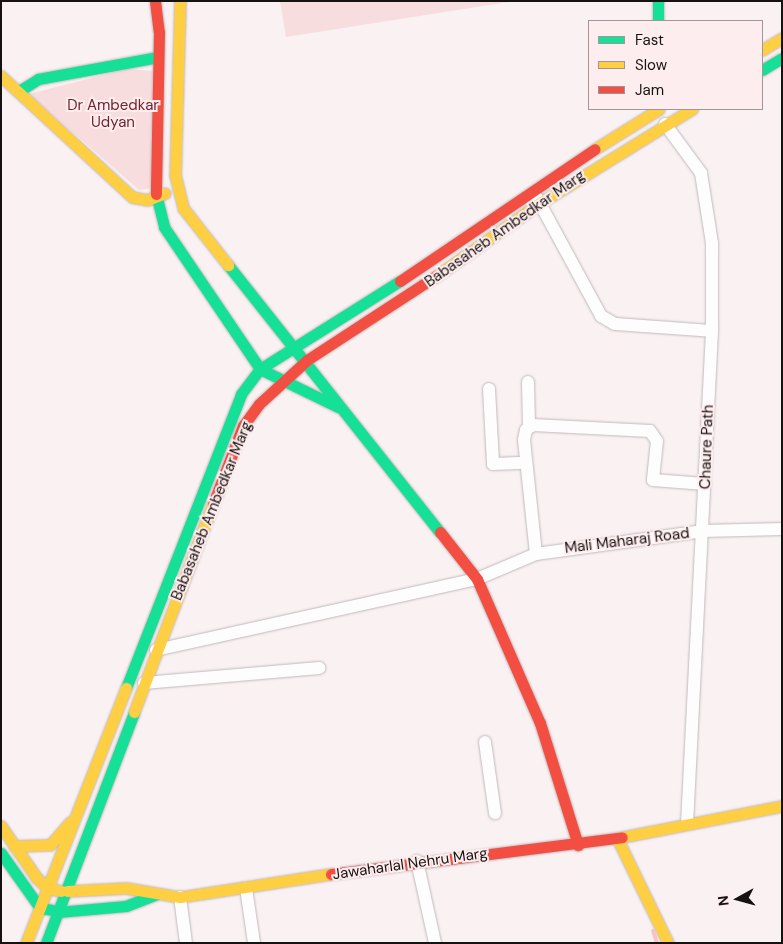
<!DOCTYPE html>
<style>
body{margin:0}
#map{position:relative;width:783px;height:944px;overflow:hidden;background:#faf1f2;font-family:"DM Sans",sans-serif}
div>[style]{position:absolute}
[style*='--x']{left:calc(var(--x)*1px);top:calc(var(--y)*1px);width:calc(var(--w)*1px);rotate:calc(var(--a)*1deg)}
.green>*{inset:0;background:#f8ddde}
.stream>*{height:4px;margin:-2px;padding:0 2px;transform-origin:2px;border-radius:2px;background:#f8c4c8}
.roads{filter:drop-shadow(0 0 1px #c0b9ba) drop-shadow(0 0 1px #c0b9ba)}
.street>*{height:12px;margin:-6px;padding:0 6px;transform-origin:6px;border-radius:6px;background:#fefdfd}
.fast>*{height:11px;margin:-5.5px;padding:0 5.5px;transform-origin:5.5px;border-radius:5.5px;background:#16e098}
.slow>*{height:11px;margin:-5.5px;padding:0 5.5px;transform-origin:5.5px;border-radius:5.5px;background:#ffcf43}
.jam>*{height:11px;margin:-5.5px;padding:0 5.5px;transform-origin:5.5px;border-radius:5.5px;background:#f24e42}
span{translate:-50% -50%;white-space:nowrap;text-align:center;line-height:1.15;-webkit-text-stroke:4px #feedee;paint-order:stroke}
.park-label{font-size:15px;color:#71222f}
.street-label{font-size:15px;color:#171212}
.frame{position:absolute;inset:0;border:2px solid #171212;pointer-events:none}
.legend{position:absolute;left:588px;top:20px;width:175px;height:90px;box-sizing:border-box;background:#feedee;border:1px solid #a29596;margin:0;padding:6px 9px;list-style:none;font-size:15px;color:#171212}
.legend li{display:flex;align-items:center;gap:10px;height:25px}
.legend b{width:25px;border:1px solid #a29596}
.north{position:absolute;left:713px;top:874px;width:50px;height:50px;-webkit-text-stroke:4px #feedee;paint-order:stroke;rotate:263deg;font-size:14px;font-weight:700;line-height:20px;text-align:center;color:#171212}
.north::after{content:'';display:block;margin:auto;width:18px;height:22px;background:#171212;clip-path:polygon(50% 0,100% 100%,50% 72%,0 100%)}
</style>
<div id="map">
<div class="green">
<i style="clip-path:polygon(280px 1px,515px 1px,286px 37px)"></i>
<i style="clip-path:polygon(127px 69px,153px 71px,155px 188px,139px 190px,29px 94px)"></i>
</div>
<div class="stream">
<i style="--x:653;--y:931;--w:13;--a:72"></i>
</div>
<div class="roads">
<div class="street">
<i style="--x:665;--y:124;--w:61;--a:53.7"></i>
<i style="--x:701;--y:173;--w:71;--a:81.1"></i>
<i style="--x:712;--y:243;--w:88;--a:90"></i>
<i style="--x:537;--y:198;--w:134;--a:61.5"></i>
<i style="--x:601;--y:316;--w:16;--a:30"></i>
<i style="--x:615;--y:324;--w:97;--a:4.1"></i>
<i style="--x:712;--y:331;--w:492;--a:92.9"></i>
<i style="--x:528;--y:382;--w:44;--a:88.7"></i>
<i style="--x:489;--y:389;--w:75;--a:86.9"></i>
<i style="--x:493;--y:464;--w:33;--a:-2"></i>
<i style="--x:536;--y:554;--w:115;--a:-96"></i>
<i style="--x:524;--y:440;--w:10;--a:-79"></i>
<i style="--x:526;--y:430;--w:9;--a:-36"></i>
<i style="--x:533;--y:425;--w:117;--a:2.9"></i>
<i style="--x:650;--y:431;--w:12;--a:55"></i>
<i style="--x:657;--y:441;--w:39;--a:96"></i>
<i style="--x:653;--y:480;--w:52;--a:4.4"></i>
<i style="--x:156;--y:650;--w:329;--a:-12.5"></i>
<i style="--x:477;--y:579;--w:64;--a:-23"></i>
<i style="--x:536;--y:554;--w:169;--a:-7.8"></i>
<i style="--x:703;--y:531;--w:79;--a:-1.5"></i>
<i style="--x:144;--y:683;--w:176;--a:-4.9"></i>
<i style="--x:485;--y:742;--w:72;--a:82"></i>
<i style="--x:417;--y:861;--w:84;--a:77.6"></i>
<i style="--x:246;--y:888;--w:56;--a:81.7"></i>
<i style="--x:180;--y:897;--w:46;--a:82.6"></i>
</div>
<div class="fast">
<i style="--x:658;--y:1;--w:20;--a:90"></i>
<i style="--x:762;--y:70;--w:23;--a:-31"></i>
<i style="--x:19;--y:91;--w:22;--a:-32"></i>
<i style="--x:38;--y:79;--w:122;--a:-10.4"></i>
<i style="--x:156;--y:194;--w:34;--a:76"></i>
<i style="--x:164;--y:227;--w:171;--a:55.9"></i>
<i style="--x:260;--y:369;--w:87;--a:26"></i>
<i style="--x:228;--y:265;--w:341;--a:51.6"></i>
<i style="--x:126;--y:688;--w:316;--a:-68.6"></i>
<i style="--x:241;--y:394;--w:31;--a:-53"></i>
<i style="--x:260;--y:369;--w:165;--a:-32.2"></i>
<i style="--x:1;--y:853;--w:67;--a:54.7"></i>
<i style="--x:40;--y:908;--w:12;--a:9"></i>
<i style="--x:58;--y:912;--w:68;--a:-5"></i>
<i style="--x:126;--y:906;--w:33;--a:-21"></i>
<i style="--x:46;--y:943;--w:247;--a:-69.1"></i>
</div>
<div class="slow">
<i style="--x:180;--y:1;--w:174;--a:91.6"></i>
<i style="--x:175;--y:175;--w:34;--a:76"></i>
<i style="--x:183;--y:208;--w:73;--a:51.7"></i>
<i style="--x:762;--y:50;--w:23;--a:-31"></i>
<i style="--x:1;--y:76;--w:178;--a:42.7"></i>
<i style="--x:132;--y:197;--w:15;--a:11"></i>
<i style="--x:147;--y:200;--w:19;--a:-21"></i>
<i style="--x:595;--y:149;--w:75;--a:-32"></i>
<i style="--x:436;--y:276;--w:127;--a:-35.1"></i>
<i style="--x:540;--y:203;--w:179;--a:-31.7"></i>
<i style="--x:134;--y:712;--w:222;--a:-69.2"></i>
<i style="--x:1;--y:826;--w:62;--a:55.5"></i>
<i style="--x:36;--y:877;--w:16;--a:45"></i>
<i style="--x:47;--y:888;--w:14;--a:12"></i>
<i style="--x:622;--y:837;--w:163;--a:-11"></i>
<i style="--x:617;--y:838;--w:117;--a:64.1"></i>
<i style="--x:14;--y:846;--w:36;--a:-2"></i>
<i style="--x:50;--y:845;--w:30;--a:-49"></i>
<i style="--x:67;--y:891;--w:59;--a:-2.9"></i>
<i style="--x:126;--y:888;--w:55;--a:9.5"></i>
<i style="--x:180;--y:897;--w:153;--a:-8.7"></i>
<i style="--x:26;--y:943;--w:274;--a:-68.6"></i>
</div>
<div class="jam">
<i style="--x:155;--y:1;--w:31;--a:83"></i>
<i style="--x:159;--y:32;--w:162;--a:91.1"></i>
<i style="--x:400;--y:281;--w:235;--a:-34.1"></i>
<i style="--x:213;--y:504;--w:84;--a:-69"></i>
<i style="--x:243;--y:426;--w:27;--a:-54"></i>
<i style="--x:259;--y:404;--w:65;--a:-42.5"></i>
<i style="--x:307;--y:360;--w:154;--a:-33.1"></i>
<i style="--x:440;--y:532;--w:60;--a:51.8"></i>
<i style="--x:477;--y:579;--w:157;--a:66.4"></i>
<i style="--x:540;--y:723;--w:128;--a:72.7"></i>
<i style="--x:331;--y:874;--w:293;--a:-7.2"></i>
</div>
</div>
<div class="park-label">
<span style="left:113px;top:114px">Dr Ambedkar<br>Udyan</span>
</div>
<div class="street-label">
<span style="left:505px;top:229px;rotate:-35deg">Babasaheb Ambedkar Marg</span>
<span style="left:707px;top:447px;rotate:-88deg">Chaure Path</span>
<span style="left:212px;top:511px;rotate:-68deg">Babasaheb Ambedkar Marg</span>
<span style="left:627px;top:541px;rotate:-7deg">Mali Maharaj Road</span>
<span style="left:410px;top:864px;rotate:-8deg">Jawaharlal Nehru Marg</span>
</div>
<div class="frame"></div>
<ul class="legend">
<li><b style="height:6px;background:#16e098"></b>Fast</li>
<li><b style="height:6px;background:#ffcf43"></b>Slow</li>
<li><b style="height:6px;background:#f24e42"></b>Jam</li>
</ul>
<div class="north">N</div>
</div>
